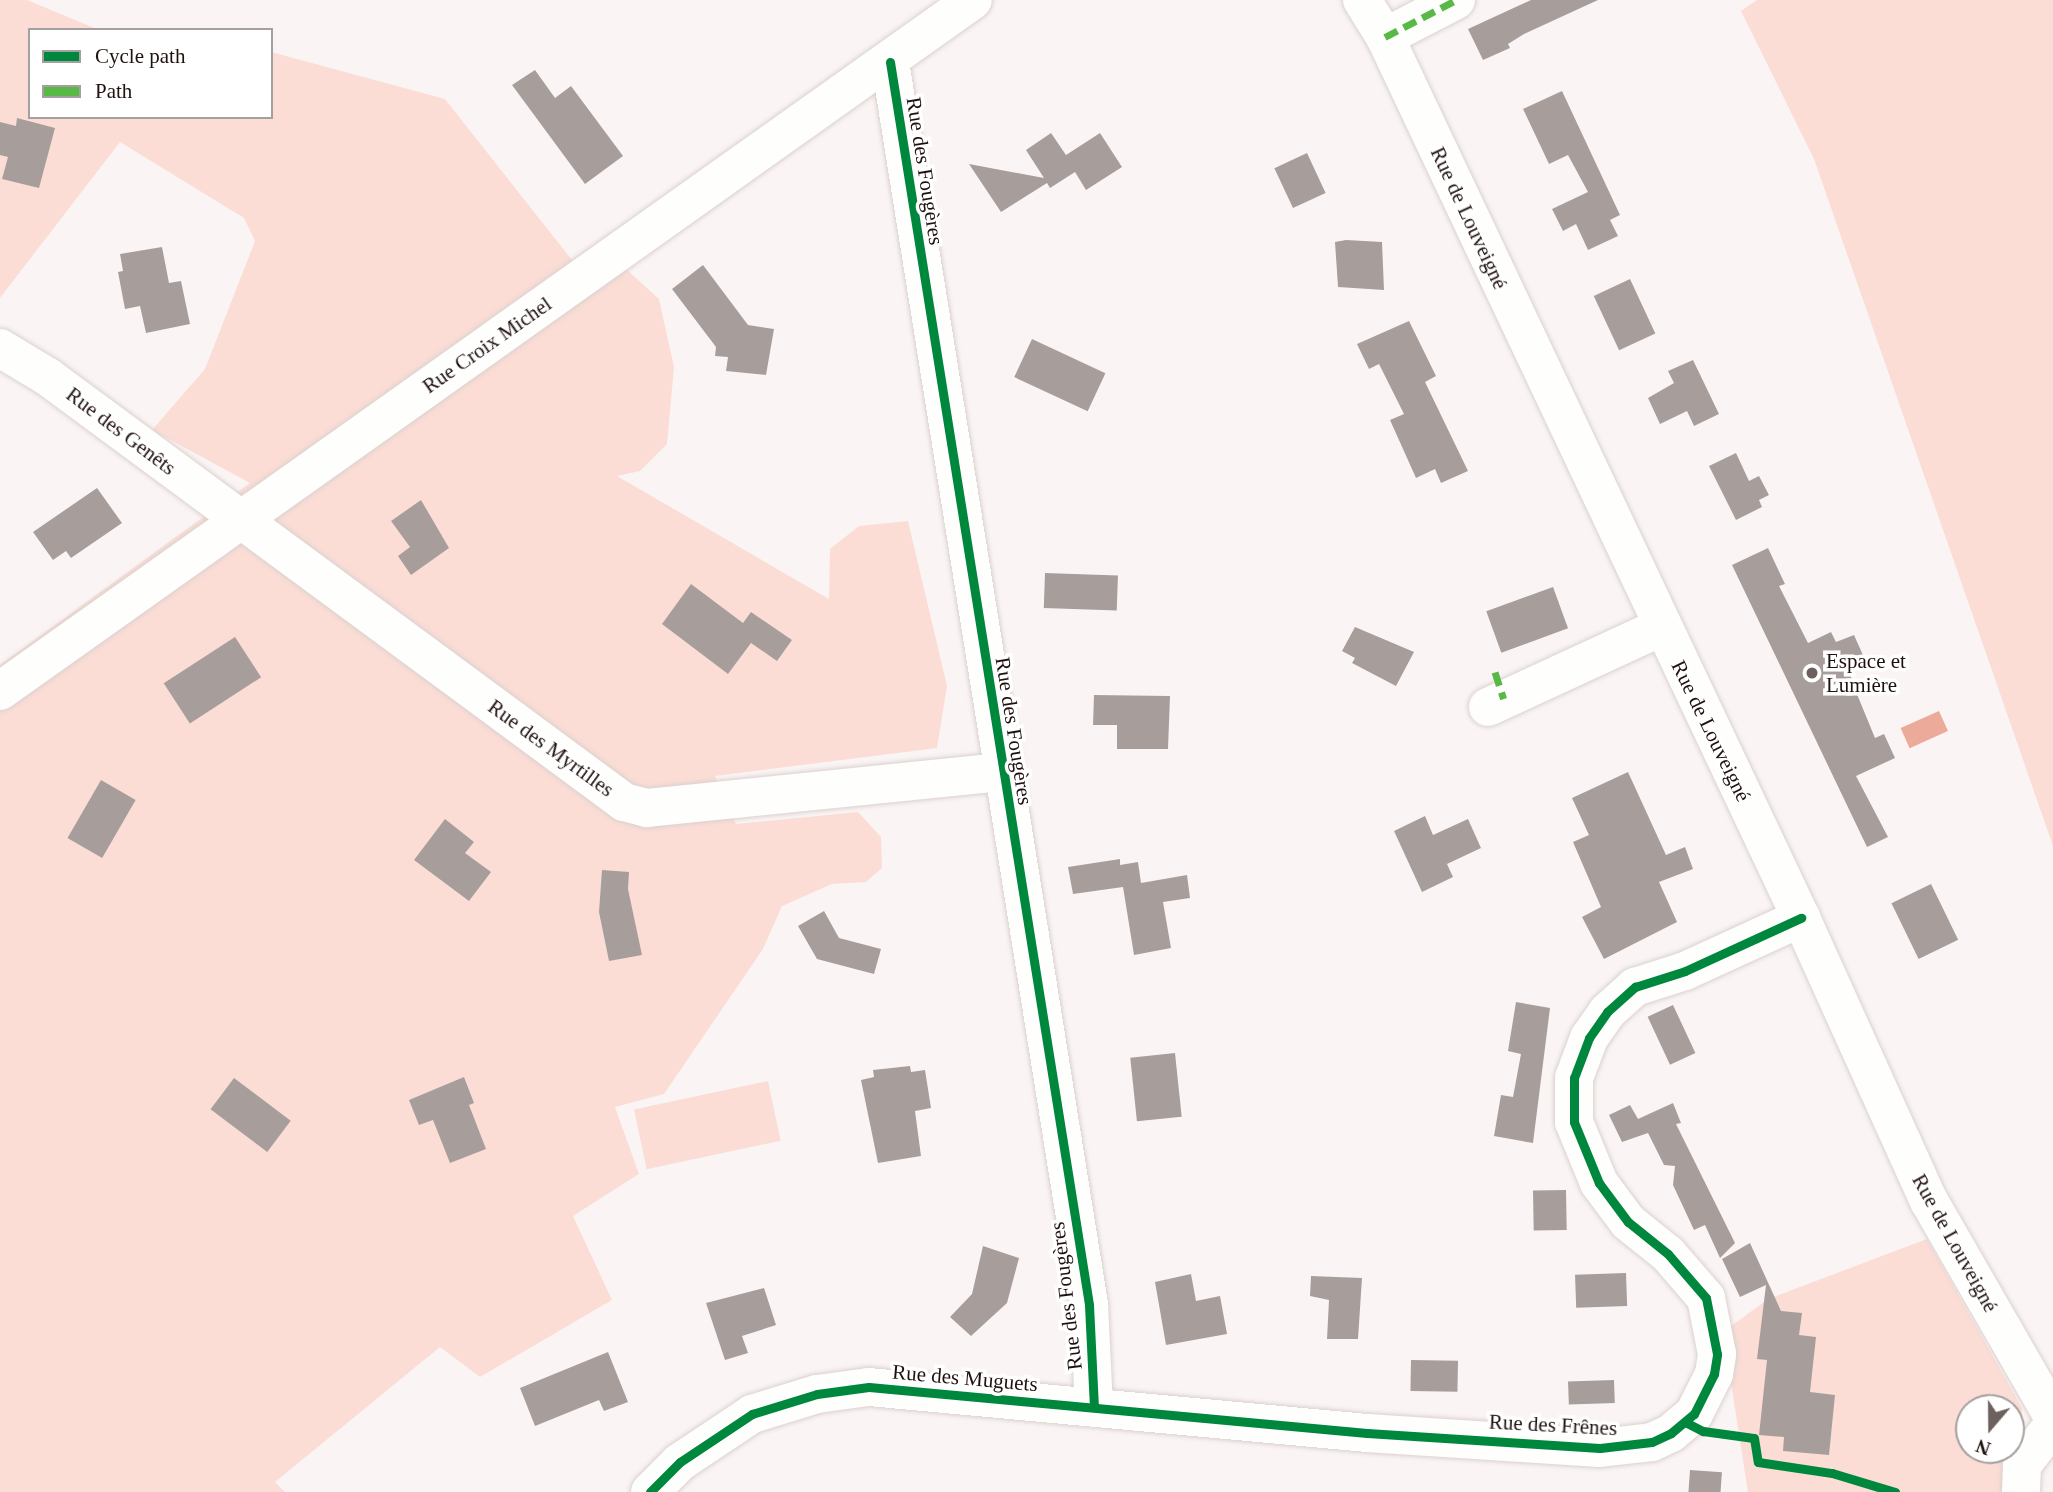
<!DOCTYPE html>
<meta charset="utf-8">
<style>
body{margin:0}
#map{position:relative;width:2053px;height:1492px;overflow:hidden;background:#faf5f4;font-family:"Times New Roman",serif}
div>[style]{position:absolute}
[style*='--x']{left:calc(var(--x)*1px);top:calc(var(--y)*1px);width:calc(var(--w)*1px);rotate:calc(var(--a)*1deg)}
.green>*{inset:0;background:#fbddd6;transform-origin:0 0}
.water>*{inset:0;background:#ecaa9a;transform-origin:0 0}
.building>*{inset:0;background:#a79e9c;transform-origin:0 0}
.roads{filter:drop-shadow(0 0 2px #dbd1cf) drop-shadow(0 0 2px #dbd1cf)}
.minor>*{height:38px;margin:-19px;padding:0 19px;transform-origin:19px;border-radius:19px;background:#fefefd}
.major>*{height:38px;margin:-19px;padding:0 19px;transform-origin:19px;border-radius:19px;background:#fefefd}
.quiet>*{height:7px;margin-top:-3.5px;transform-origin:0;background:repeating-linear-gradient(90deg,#58b947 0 14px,transparent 0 21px)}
.cycleway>*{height:9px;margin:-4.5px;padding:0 4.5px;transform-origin:4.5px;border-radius:4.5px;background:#00873e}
.dots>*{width:19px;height:19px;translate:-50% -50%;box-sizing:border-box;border:4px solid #fff;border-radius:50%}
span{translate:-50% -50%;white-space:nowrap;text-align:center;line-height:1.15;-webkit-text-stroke:7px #fff;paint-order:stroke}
.street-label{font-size:21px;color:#1f120e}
.poi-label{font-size:21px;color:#1f120e}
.left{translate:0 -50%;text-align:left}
.legend{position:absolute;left:28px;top:28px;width:245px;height:91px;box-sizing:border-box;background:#fff;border:2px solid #a5a09f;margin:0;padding:9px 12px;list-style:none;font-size:21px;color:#1f120e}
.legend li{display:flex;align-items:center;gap:14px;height:35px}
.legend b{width:35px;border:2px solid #a5a09f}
.north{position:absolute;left:1955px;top:1394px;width:70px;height:70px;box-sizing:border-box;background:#fff;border:2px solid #a5a09f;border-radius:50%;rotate:200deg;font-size:19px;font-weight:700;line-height:28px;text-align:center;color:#1f120e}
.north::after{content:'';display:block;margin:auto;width:24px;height:32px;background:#6c615e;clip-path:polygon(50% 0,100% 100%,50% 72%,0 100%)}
</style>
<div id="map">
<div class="green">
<i style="clip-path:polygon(0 0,27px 0,99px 30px,30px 30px,30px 117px,271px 117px,271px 52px,445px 99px,594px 288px,625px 268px,659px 299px,674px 367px,667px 444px,640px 471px,617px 476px,829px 599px,830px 549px,859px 526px,908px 521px,947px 686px,937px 748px,715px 776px,736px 824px,858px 812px,881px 837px,882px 868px,866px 882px,832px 884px,782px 906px,763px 949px,664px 1094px,615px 1107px,639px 1174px,573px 1216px,612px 1300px,480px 1377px,440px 1347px,275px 1482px,285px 1492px,0 1492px,0 665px,250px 483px,152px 430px,205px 369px,255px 241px,244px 218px,120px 142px,0 298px)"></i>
<i style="clip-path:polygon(1757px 0,2053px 0,2053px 846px,1814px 159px,1741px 11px)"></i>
<i style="left:768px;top:1081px;width:61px;height:137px;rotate:78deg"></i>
<i style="clip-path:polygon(evenodd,1927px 1239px,2022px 1408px,2019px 1492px,1748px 1492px,1723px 1332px,1768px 1299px,1927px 1239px,1969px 1408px,2011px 1408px,2011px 1450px,1969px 1450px,1969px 1408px)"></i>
</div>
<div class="water">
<i style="left:1939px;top:711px;width:22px;height:42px;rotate:66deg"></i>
</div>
<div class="building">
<i style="clip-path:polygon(1531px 0,1598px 0,1524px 34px,1508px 44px,1510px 48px,1483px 60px,1468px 29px)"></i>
<i style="clip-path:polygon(535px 70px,555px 98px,571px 86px,623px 156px,585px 184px,512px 85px)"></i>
<i style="clip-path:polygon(1562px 91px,1620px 215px,1610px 220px,1618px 236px,1588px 250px,1576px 224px,1563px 231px,1552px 209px,1588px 192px,1568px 155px,1549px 164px,1523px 109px)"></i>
<i style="clip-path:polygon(17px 118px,55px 128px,39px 188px,2px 179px,8px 157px,0 155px,0 122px,16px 126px)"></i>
<i style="clip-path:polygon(1051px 133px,1066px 155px,1100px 133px,1122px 167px,1086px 190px,1075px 172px,1050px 188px,1047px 183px,1001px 212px,969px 164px,1044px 178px,1026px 150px)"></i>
<i style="left:1307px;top:153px;width:44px;height:36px;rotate:65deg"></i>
<i style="clip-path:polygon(1346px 240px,1382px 242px,1384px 290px,1338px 287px,1335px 242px)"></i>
<i style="clip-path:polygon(162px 247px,169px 283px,181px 281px,190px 324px,146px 333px,140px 306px,125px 309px,118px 272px,123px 271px,120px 254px)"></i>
<i style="clip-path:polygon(703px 265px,748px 325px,774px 329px,766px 375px,726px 371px,728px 357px,715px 356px,716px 347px,672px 289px)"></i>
<i style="left:1630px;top:279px;width:60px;height:40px;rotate:65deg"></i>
<i style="clip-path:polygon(1409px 321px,1436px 376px,1425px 382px,1468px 471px,1441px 483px,1435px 469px,1416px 478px,1390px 420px,1404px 414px,1379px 364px,1369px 369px,1357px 344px)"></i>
<i style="left:1032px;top:339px;width:81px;height:42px;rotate:25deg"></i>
<i style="clip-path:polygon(1693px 360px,1719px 414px,1694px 426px,1687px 411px,1660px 424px,1648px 398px,1674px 383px,1668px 371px)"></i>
<i style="clip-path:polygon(1736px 453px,1749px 481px,1759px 476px,1769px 495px,1759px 500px,1762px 507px,1736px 520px,1709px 466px)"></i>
<i style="clip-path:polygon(97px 488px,122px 523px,71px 558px,66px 551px,53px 560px,33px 532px)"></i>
<i style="clip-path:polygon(421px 500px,449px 548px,411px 575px,398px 556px,410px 547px,391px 521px)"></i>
<i style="clip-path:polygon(1768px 548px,1785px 584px,1779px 586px,1808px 643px,1831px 632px,1836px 642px,1854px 635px,1867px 664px,1850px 672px,1852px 682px,1875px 738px,1884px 734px,1895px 758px,1856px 776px,1888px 837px,1867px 847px,1732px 565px)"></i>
<i style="left:1045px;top:573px;width:73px;height:35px;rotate:2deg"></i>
<i style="clip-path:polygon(691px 584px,743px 623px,751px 612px,792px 640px,777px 661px,751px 643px,728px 674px,662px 624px)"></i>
<i style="left:1553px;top:587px;width:44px;height:71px;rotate:70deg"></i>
<i style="clip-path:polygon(1355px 627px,1414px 652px,1396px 686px,1352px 663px,1355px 658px,1342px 651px)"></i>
<i style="left:235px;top:637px;width:48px;height:85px;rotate:57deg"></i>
<i style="clip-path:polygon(1094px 695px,1170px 696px,1168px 749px,1117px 749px,1117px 725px,1093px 725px)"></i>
<i style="clip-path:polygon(1628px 772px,1666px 855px,1685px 847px,1693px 869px,1659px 882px,1677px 922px,1604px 959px,1582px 917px,1601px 907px,1573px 842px,1589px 835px,1572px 798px)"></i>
<i style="left:101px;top:780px;width:40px;height:67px;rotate:30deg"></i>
<i style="clip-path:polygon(1425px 816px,1433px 835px,1468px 819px,1481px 848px,1447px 864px,1453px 877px,1422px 892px,1394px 831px)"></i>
<i style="clip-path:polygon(445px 819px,474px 842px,465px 853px,491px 872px,469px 901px,414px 860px)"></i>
<i style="clip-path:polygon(1120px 859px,1120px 865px,1138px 862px,1141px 883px,1187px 875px,1190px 898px,1163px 902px,1171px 948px,1134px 955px,1123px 887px,1073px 894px,1068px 867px)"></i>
<i style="clip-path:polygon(602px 870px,629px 872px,628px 889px,642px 955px,609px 961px,599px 912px)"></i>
<i style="left:1931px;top:884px;width:62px;height:44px;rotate:64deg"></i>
<i style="clip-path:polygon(824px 911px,839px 938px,881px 949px,874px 974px,817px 959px,798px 926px)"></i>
<i style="clip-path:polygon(1516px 1002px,1550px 1008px,1533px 1143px,1494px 1136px,1501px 1095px,1513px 1097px,1521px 1054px,1508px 1051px)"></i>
<i style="left:1673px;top:1005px;width:53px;height:28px;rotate:65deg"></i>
<i style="left:1175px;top:1053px;width:64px;height:45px;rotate:84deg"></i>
<i style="clip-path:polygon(910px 1066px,911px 1072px,925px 1070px,931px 1108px,915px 1111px,921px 1156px,878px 1163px,861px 1080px,874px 1077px,873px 1070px)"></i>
<i style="clip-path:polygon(464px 1077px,474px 1103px,469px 1105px,486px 1149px,450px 1163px,433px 1120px,419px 1125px,409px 1100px)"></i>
<i style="left:234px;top:1078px;width:71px;height:39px;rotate:37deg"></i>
<i style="clip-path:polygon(1673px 1103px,1681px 1123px,1676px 1124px,1735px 1243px,1720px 1258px,1705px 1225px,1694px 1230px,1673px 1185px,1675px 1166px,1664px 1165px,1648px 1133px,1622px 1142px,1609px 1115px,1630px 1105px,1638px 1119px)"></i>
<i style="left:1566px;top:1190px;width:40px;height:33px;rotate:89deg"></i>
<i style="clip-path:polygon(1750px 1243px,1781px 1311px,1802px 1313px,1799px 1335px,1816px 1337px,1810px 1392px,1835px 1395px,1829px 1455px,1783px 1451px,1784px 1437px,1759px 1435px,1767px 1360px,1757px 1359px,1766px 1285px,1740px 1297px,1722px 1259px)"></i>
<i style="clip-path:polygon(983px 1246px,1019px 1258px,1007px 1303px,971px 1336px,950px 1317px,972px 1294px)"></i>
<i style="left:1626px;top:1273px;width:33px;height:51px;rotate:88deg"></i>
<i style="clip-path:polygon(1191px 1274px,1196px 1301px,1220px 1296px,1227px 1334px,1166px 1345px,1155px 1282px)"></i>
<i style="clip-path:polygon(1311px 1276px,1362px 1278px,1358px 1339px,1327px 1339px,1329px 1300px,1310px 1296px)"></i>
<i style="clip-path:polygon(764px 1288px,776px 1325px,742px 1336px,748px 1353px,725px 1360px,706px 1303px)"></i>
<i style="clip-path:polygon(608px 1352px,628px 1402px,604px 1411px,599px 1400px,535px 1426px,520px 1388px)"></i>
<i style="left:1411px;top:1360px;width:47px;height:31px;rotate:1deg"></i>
<i style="left:1614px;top:1380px;width:23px;height:46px;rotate:88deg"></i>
<i style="left:1690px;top:1470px;width:32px;height:22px;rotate:4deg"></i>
</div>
<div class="roads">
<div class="minor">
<i style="--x:1385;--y:37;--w:80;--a:-27.5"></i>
<i style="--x:890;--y:62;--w:1259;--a:80.9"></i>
<i style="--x:1089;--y:1305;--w:101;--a:87.2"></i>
<i style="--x:0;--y:348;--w:56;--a:31.1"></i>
<i style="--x:48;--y:377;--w:716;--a:36.42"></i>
<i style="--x:624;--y:802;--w:24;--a:15"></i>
<i style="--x:647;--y:808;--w:357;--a:-5.8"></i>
<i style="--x:0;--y:691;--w:1193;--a:-35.38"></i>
<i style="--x:1488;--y:707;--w:191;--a:-24.8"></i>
<i style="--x:650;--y:1492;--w:42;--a:-45"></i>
<i style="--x:680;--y:1462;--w:87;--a:-33.7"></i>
<i style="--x:752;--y:1414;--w:68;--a:-17.1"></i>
<i style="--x:817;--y:1394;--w:52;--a:-7.7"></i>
<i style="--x:869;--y:1387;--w:500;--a:5.28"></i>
<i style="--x:1367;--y:1433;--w:233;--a:3.7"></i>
<i style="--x:1600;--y:1448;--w:52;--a:-6.6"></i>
<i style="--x:1652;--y:1442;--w:21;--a:-25"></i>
<i style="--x:1671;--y:1433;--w:30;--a:-40"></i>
<i style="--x:1694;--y:1414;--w:45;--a:-63.4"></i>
<i style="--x:1714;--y:1374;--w:20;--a:-81"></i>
<i style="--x:1717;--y:1354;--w:57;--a:-101.1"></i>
<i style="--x:1706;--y:1298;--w:58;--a:-130.8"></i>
<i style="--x:1668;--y:1254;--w:51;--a:-141.3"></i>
<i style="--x:1628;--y:1222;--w:49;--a:-126.6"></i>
<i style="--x:1599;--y:1183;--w:66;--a:-112.3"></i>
<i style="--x:1574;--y:1122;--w:44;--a:-90"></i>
<i style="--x:1574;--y:1078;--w:43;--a:-69.4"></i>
<i style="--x:1589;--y:1038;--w:32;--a:-55"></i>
<i style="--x:1607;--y:1012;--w:38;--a:-42"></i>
<i style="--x:1635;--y:987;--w:52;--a:-17.7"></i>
<i style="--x:1685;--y:971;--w:128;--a:-24.6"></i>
<i style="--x:2021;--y:1492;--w:27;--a:-88"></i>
<i style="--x:2022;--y:1465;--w:51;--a:-52.2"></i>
</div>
<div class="major">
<i style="--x:1362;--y:0;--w:44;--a:58.1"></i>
<i style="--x:1385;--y:37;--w:974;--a:64.72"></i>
<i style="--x:1801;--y:918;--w:311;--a:65.7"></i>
<i style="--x:1929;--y:1201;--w:249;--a:60.1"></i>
</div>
</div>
<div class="quiet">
<i style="--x:1385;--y:37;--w:80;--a:-27.5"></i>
<i style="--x:1495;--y:672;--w:28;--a:72"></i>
</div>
<div class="cycleway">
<i style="--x:890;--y:62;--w:1259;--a:80.9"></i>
<i style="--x:1089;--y:1305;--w:101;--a:87.2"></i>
<i style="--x:1687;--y:1423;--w:18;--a:27"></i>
<i style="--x:1703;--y:1431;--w:51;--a:7.8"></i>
<i style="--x:1754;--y:1438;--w:24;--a:81"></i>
<i style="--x:1758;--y:1462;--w:75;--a:8.5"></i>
<i style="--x:1832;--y:1473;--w:66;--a:16.8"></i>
<i style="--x:650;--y:1492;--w:42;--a:-45"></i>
<i style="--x:680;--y:1462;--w:87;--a:-33.7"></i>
<i style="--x:752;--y:1414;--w:68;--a:-17.1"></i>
<i style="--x:817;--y:1394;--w:52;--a:-7.7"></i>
<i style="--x:869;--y:1387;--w:500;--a:5.28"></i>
<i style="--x:1367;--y:1433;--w:233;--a:3.7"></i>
<i style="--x:1600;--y:1448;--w:52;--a:-6.6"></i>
<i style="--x:1652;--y:1442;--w:21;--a:-25"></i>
<i style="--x:1671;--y:1433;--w:30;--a:-40"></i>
<i style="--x:1694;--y:1414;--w:45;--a:-63.4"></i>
<i style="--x:1714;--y:1374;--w:20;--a:-81"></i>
<i style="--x:1717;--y:1354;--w:57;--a:-101.1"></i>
<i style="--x:1706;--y:1298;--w:58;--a:-130.8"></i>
<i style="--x:1668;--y:1254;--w:51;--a:-141.3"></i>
<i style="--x:1628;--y:1222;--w:49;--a:-126.6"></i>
<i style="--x:1599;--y:1183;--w:66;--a:-112.3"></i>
<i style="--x:1574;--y:1122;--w:44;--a:-90"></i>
<i style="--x:1574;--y:1078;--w:43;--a:-69.4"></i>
<i style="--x:1589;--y:1038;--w:32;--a:-55"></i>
<i style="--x:1607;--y:1012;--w:38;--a:-42"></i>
<i style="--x:1635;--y:987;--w:52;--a:-17.7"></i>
<i style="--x:1685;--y:971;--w:128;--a:-24.6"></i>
</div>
<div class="dots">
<i style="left:1812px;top:673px;background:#6c615e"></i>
</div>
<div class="street-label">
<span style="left:925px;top:171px;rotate:81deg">Rue des Fougères</span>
<span style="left:1469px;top:218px;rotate:65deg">Rue de Louveigné</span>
<span style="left:487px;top:345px;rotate:-35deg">Rue Croix Michel</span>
<span style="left:121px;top:431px;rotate:37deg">Rue des Genêts</span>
<span style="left:1014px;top:731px;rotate:81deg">Rue des Fougères</span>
<span style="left:1711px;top:731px;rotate:64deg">Rue de Louveigné</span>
<span style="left:551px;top:748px;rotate:36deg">Rue des Myrtilles</span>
<span style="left:1955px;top:1243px;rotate:61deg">Rue de Louveigné</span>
<span style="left:1066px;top:1296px;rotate:-97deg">Rue des Fougères</span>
<span style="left:965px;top:1378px;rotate:5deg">Rue des Muguets</span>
<span style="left:1553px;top:1425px;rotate:3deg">Rue des Frênes</span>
</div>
<div class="poi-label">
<span class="left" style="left:1826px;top:673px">Espace et<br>Lumière</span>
</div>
<ul class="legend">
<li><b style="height:9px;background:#00873e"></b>Cycle path</li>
<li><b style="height:9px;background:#58b947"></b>Path</li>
</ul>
<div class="north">N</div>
</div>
